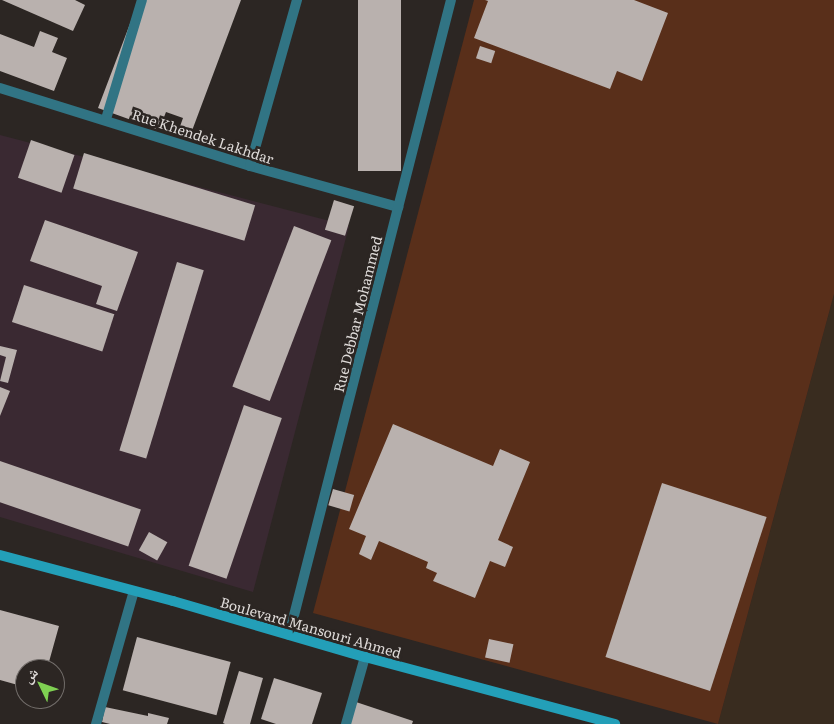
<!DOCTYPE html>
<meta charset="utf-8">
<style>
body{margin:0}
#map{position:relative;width:834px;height:724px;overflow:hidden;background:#2c2623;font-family:Literata,"Noto Naskh Arabic",serif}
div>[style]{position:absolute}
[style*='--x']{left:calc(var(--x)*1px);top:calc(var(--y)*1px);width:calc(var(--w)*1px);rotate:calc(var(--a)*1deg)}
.commercial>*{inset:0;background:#3a2932}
.education>*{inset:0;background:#392c1f}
.green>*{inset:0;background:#592f1a}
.building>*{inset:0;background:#b9b1ae;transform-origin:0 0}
.minor>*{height:10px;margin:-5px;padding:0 5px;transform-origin:5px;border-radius:5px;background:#317484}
.secondary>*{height:10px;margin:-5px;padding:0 5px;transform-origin:5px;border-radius:5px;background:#239fb8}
span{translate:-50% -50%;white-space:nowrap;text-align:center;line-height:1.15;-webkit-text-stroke:5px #2c2623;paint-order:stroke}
.street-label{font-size:14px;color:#ddd9d7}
.north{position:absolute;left:15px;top:659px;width:50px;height:50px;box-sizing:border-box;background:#2c2623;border:1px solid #736e6b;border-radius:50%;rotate:312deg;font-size:14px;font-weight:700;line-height:20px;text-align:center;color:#ddd9d7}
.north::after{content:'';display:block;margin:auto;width:18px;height:22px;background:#7fd052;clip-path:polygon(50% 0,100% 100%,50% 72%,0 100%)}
</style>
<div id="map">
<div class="commercial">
<i style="clip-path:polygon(0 135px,349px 226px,253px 592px,0 517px)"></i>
</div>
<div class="education">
<i style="clip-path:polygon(834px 294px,834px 724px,718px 724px)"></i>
</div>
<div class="green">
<i style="clip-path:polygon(474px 0,834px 0,834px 294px,718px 724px,313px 613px)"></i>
</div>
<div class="building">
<i style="clip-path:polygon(2px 0,75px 0,85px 5px,73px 31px)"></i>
<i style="clip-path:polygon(139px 0,241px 0,190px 136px,178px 132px,183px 118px,166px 112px,159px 130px,98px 108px)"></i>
<i style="left:358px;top:0;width:43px;height:171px"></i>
<i style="clip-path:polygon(485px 0,634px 0,668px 13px,642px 81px,617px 71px,610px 89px,474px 38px,488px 1px)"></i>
<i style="clip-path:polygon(40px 31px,58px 38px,52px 52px,67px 58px,54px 91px,0 71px,0 34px,34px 47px)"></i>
<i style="left:480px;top:46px;width:16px;height:13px;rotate:18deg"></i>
<i style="left:31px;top:140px;width:46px;height:40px;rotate:19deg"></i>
<i style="left:84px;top:153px;width:179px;height:37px;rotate:17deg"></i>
<i style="left:334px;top:200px;width:21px;height:31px;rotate:17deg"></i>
<i style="clip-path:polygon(45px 220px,138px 252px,117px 311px,96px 304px,102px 286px,30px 261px)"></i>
<i style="left:294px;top:226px;width:40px;height:172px;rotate:21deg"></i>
<i style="left:177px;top:262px;width:28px;height:197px;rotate:17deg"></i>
<i style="left:24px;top:285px;width:95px;height:39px;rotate:18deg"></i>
<i style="clip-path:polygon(0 346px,17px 350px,8px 383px,0 381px,6px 357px,0 355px)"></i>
<i style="clip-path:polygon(0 387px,10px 391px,0 416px)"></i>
<i style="left:244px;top:405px;width:40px;height:170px;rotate:19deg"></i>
<i style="clip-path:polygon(393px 424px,493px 466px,500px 449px,530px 462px,498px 540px,513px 547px,505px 567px,490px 561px,475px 598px,433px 581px,437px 573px,426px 568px,428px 562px,379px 541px,371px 560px,359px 554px,366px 536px,349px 529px)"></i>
<i style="left:0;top:461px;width:149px;height:39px;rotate:19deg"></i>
<i style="left:662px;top:483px;width:110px;height:183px;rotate:18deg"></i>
<i style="left:333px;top:489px;width:22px;height:17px;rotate:16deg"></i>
<i style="left:149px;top:532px;width:21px;height:21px;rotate:29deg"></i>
<i style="clip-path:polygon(0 610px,59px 626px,47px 669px,25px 669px,25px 687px,0 680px)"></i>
<i style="left:137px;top:637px;width:97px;height:55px;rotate:15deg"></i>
<i style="left:489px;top:639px;width:25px;height:19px;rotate:12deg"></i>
<i style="clip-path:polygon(239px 671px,263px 678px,250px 724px,225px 724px,223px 723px)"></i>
<i style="clip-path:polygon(274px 678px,322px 693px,312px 724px,276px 724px,261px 719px)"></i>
<i style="clip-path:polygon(356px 702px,413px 721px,412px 724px,349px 724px)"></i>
<i style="clip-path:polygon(105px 707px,148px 716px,148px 713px,169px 718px,167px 724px,110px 724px,102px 722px)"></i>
</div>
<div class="minor">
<i style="--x:0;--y:88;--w:262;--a:17.3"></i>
<i style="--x:250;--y:166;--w:154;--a:15.5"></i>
<i style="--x:106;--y:119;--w:124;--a:-73.2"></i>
<i style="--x:250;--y:166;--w:173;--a:-74.2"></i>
<i style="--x:289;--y:635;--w:655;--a:-75.69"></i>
<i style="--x:96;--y:724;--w:138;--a:-74.1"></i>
<i style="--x:346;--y:724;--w:70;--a:-74.2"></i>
</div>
<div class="secondary">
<i style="--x:0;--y:555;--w:179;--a:14.9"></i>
<i style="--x:173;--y:601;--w:200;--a:16.3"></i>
<i style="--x:365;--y:657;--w:259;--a:15"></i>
</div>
<div class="street-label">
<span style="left:203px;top:136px;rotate:18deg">Rue Khendek Lakhdar</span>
<span style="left:357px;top:314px;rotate:-76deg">Rue Debbar Mohammed</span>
<span style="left:311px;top:627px;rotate:16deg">Boulevard Mansouri Ahmed</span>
</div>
<div class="north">ش</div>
</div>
